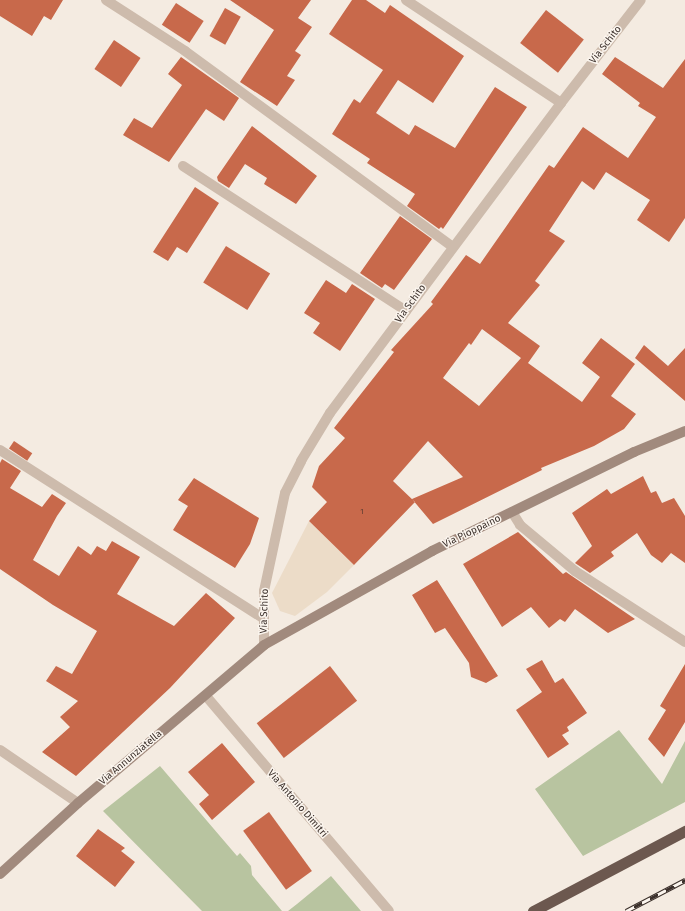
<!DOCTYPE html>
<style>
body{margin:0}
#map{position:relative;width:685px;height:911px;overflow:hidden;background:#f4ebe1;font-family:"Fira Sans",sans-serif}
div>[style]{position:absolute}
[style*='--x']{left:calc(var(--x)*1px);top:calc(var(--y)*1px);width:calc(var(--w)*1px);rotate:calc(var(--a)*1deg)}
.green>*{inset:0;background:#b8c4a0}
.plaza>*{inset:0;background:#ecdcc8}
.building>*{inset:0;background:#c8694b;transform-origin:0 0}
.minor>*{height:10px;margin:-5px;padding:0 5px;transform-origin:5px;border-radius:5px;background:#cdbbac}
.tertiary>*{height:10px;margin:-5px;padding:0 5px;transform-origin:5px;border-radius:5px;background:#cdbbac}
.secondary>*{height:10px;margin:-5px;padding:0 5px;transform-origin:5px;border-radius:5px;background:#a18a7d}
.trunk>*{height:11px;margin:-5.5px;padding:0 5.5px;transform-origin:5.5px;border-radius:5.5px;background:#6c584f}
.rail>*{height:4.5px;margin-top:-2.25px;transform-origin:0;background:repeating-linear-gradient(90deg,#fbf5ee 0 9px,#3b302b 0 18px);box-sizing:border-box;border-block:1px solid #3b302b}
span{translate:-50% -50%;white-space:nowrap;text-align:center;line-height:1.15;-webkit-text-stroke:3px #fbf5ee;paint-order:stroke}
.number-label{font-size:8px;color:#5e3e33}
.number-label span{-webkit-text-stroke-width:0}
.street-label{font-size:10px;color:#3b302b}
</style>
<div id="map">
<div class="green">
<i style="clip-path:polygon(619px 730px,662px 784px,685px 741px,685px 802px,583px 856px,535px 789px)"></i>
<i style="clip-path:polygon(160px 766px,237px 856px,240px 853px,251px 866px,252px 875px,282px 911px,202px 911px,103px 811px)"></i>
<i style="clip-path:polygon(331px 876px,361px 911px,288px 911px,297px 904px)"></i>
</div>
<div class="plaza">
<i style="clip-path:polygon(309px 521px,354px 565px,327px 592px,295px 616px,280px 611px,272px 593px)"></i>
</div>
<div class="building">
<i style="clip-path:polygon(0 0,63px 0,51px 20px,44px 16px,32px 36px,0 16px)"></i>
<i style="clip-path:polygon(230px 0,311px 0,298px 18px,312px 27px,295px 51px,301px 55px,287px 76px,295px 80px,277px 106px,240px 82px,274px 30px)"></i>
<i style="clip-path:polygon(352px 0,366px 0,385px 13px,390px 5px,464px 56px,433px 103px,398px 80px,376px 113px,409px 135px,415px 125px,455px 148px,495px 87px,527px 107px,443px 229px,441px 227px,439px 229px,407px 206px,415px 194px,367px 163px,370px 159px,332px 134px,354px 99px,360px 103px,383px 70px,329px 34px)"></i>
<i style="left:176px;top:3px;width:33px;height:26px;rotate:33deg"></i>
<i style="left:225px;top:8px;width:18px;height:32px;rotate:29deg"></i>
<i style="left:546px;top:10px;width:48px;height:42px;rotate:38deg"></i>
<i style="left:114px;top:40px;width:32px;height:35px;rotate:34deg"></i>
<i style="clip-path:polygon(181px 57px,239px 98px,224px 121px,206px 109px,169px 162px,123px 135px,134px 118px,152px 128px,182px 85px,168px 74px)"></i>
<i style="clip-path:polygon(evenodd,615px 57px,663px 88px,685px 59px,685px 218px,669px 242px,637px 220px,650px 200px,606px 172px,594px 190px,582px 181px,549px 231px,565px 241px,535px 281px,540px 285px,508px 323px,540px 346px,528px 363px,582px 402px,600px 377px,582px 363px,601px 338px,635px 364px,611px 396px,636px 414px,624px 429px,594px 446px,541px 468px,542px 470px,433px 524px,412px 499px,463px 477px,428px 441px,393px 481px,415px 502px,354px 565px,309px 521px,327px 502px,312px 487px,319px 466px,345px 438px,334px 428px,394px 352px,391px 350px,433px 304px,431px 302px,466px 255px,480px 264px,549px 165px,554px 168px,583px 127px,628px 158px,656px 117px,638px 106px,640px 103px,602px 74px,615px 57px,482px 329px,521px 358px,479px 406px,443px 378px,469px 343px,471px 345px,482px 329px)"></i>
<i style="clip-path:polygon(252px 126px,317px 176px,296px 204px,264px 184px,267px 178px,245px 164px,229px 188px,218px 181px,217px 177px)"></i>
<i style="clip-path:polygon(195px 187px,219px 203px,187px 253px,177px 247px,168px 261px,153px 252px)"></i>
<i style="clip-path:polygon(400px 216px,432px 239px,394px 290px,385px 284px,382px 288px,360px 273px)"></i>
<i style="left:226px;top:246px;width:52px;height:43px;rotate:32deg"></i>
<i style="clip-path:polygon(326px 280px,346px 293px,352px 284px,375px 299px,340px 351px,313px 333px,320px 323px,304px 313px)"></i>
<i style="clip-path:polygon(644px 345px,668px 366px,685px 348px,685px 401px,635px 358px)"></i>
<i style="left:14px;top:441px;width:22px;height:9px;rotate:34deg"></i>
<i style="clip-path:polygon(2px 459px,21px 471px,10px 488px,42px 507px,52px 494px,66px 503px,57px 516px,33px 560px,59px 576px,78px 546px,91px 555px,97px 546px,106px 551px,112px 541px,140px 557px,117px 594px,174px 626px,206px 593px,235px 618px,170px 688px,76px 776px,42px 752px,70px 727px,60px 717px,78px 701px,46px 681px,56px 666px,72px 674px,97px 631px,53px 605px,0 569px,0 463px)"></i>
<i style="clip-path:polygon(643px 476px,651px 493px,656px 491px,662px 503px,674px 498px,685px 516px,685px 563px,671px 553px,662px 563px,651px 555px,637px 533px,611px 552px,614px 556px,590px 573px,575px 563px,592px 546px,572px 513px,607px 489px,611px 494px)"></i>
<i style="clip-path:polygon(194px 478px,259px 518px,250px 544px,235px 568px,173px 530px,188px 506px,178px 500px)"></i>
<i style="clip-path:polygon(518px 532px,563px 574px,566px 572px,635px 619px,608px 633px,575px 609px,565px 622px,560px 619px,549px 628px,531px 607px,502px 627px,463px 564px)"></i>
<i style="clip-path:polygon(437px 580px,498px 676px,486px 683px,471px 677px,469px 663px,445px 628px,435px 633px,412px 595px)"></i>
<i style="clip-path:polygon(542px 660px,555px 683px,563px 678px,587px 713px,567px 727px,569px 731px,562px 735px,569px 744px,548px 758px,516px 710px,542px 692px,526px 669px)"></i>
<i style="clip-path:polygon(685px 664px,685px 722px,664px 757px,648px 739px,666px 710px,660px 706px)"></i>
<i style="left:330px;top:666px;width:44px;height:93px;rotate:52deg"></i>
<i style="clip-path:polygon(222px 743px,255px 782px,212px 820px,199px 804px,209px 795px,188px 772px)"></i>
<i style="left:269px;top:812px;width:73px;height:32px;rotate:54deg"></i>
<i style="clip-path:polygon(98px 829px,125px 848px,121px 851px,135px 862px,115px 887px,76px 856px)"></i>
</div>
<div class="minor">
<i style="--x:106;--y:0;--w:94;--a:32.8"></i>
<i style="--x:185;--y:51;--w:332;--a:36.2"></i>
<i style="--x:406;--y:0;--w:186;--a:33.6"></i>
<i style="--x:183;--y:166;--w:266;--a:33"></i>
<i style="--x:0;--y:450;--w:313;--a:32.6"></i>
<i style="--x:512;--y:512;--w:15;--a:58"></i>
<i style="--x:520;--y:525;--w:72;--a:39.9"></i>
<i style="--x:575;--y:571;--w:131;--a:32.8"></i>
<i style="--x:206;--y:696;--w:282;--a:49.6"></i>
<i style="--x:0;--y:750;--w:94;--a:34.2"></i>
</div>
<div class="tertiary">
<i style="--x:264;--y:645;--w:54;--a:-90"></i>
<i style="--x:264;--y:591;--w:100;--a:-77.9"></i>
<i style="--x:285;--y:493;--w:36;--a:-63"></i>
<i style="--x:301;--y:461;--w:56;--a:-58.9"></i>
<i style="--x:330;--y:413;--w:387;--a:-53.3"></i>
<i style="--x:561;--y:103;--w:130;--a:-52.2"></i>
</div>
<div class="secondary">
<i style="--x:0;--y:874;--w:105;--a:-42.3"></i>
<i style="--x:78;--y:803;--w:244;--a:-40.3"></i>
<i style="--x:264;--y:645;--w:193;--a:-29.2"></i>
<i style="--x:432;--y:551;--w:225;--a:-26.1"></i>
<i style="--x:634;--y:452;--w:55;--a:-22.4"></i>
</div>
<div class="trunk">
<i style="--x:533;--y:911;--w:172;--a:-27.8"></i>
</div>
<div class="rail">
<i style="--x:626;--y:911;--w:67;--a:-27.7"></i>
</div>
<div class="number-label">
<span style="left:362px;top:512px">1</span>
</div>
<div class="street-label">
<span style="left:606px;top:45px;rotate:-52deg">Via Schito</span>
<span style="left:411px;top:304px;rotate:-54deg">Via Schito</span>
<span style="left:472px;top:532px;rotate:-26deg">Via Pioppaino</span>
<span style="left:265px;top:611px;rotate:-88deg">Via Schito</span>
<span style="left:131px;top:758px;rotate:-40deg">Via Annunziatella</span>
<span style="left:297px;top:804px;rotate:49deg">Via Antonio Dimitri</span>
</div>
</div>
